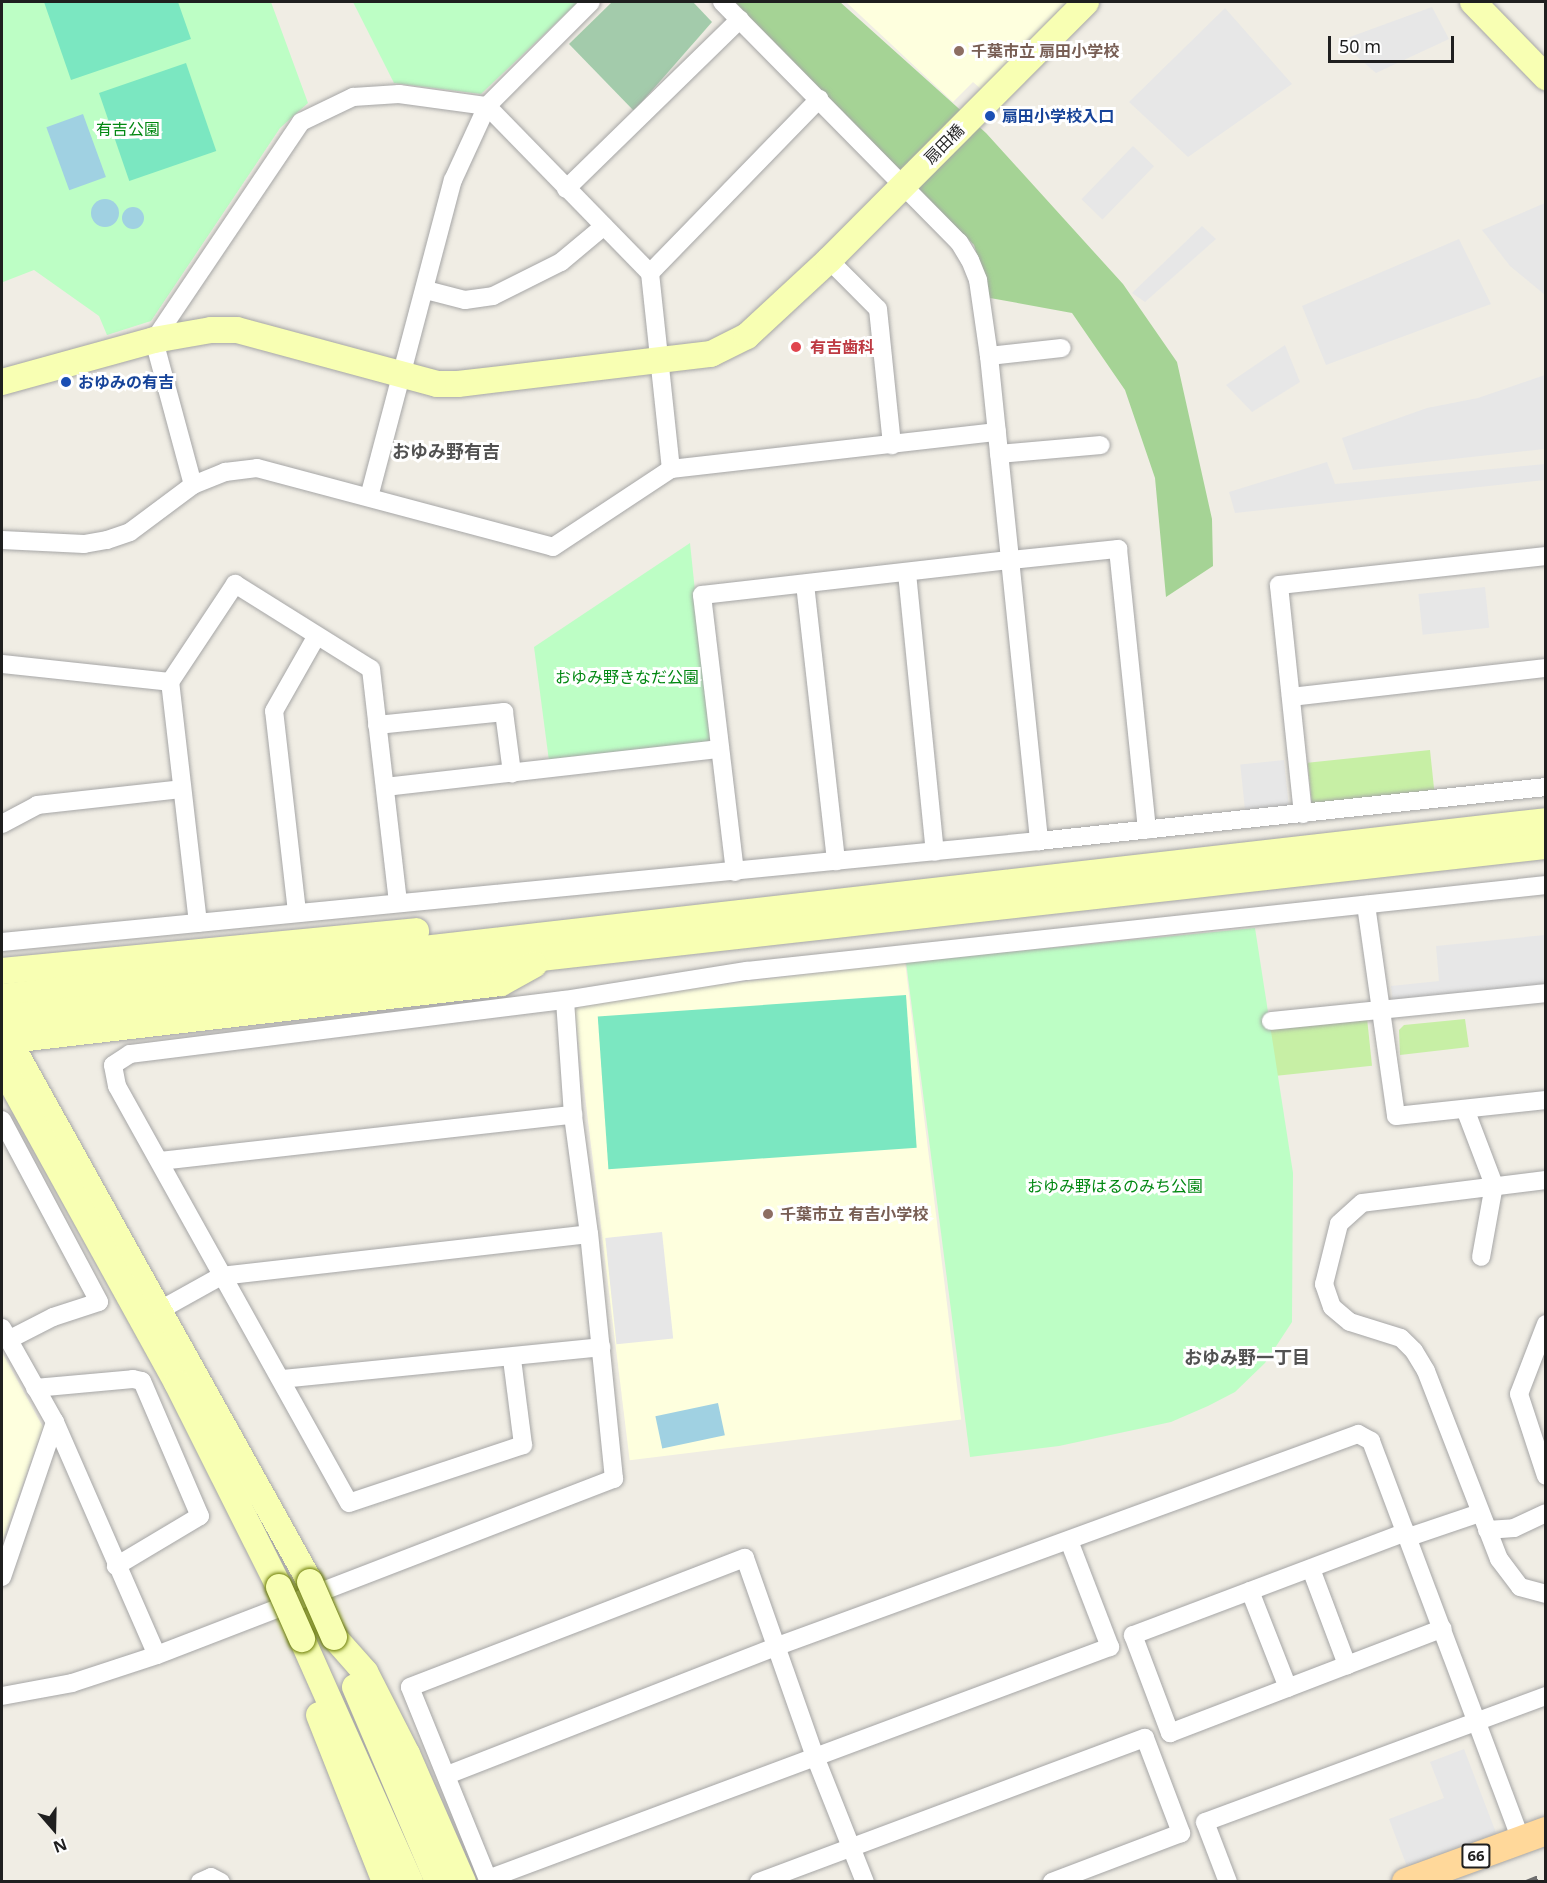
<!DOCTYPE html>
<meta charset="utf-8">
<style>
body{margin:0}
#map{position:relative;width:1547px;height:1883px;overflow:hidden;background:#f0ede4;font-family:"Noto Sans","Noto Sans JP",sans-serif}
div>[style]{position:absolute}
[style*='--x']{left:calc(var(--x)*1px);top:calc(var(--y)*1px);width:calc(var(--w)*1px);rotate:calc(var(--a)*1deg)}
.education>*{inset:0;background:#feffde;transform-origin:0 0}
.grass>*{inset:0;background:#c7efa5;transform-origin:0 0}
.forest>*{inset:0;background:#a5d395}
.cemetery>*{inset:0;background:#a3cbab}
.park>*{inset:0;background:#bdfec5}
.pitch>*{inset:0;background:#7be7c1;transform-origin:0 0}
.parking>*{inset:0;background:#e7e7e7;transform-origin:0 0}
.water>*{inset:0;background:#a0d1e2;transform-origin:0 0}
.round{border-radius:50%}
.roads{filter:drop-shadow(0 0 2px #a6a6a6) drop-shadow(0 0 2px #a6a6a6)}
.street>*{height:18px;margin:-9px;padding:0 9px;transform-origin:9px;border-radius:9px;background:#fff}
.secondary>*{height:26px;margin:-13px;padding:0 13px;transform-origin:13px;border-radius:13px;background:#f8ffb3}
.primary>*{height:28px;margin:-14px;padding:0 14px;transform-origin:14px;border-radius:14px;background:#ffd89a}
.rail>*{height:4.5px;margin-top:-2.25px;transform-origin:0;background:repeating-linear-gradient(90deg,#6d6d6d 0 12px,transparent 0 24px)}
.bridges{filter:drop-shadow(0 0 2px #697b00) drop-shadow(0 0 2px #697b00)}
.secondary-bridge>*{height:26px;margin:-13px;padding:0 13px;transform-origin:13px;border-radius:13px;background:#f8ffb3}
.dots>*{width:16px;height:16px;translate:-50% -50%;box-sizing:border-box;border:3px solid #fff;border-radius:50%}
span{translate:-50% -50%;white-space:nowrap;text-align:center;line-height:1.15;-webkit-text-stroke:6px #fff;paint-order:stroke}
.shield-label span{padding:2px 4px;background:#fff;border:2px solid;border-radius:4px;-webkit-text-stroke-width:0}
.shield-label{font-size:15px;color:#1f1f1f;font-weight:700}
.education-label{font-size:16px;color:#785e54;font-weight:700}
.left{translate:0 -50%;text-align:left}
.transit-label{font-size:16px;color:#164399;font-weight:700}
.park-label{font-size:16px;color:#028812}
.street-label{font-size:16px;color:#1f1f1f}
.health-label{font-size:16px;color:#be3a42;font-weight:700}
.neighbourhood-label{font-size:18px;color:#525252;font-weight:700}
.frame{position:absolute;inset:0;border:3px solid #1f1f1f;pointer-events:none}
.north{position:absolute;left:24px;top:1799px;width:60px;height:60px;-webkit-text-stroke:4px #fff;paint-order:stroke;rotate:160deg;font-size:16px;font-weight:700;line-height:24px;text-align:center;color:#1f1f1f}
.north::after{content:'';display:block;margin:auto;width:21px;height:27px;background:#1f1f1f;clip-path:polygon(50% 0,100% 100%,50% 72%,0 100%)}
.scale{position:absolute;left:1328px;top:36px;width:126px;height:27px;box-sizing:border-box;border:3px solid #1f1f1f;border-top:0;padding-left:8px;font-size:18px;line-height:21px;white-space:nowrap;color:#1f1f1f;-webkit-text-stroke:4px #fff;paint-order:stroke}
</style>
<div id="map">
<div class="education">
<i style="clip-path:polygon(846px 2px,1070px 2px,981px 89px,973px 82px,953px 102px)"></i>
<i style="left:905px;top:962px;width:461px;height:334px;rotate:83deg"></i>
<i style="clip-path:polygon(2px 1352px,43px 1427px,2px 1542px)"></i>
</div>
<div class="grass">
<i style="left:1430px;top:750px;width:46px;height:123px;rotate:84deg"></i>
<i style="left:1367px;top:1018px;width:48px;height:98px;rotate:84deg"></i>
<i style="clip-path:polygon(1465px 1019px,1469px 1047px,1400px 1055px,1399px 1030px,1404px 1025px)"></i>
</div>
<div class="forest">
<i style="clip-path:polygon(735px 2px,840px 2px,986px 133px,1123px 284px,1177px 362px,1212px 519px,1213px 566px,1166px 597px,1155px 478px,1125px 390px,1072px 313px,990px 298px,974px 245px)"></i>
</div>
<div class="cemetery">
<i style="clip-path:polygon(612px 2px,693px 2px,712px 22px,634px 111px,569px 44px)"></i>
</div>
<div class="park">
<i style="clip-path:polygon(2px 2px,271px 2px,308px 103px,280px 128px,151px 321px,107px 335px,99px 316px,34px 270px,3px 282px,2px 288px)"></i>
<i style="clip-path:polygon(353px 2px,578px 2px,481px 94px,394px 83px)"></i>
<i style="clip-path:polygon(690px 543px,711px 745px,549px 761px,534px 647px)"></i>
<i style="clip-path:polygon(1255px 928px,1293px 1173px,1292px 1322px,1265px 1363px,1235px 1392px,1208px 1406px,1171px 1422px,1059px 1446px,970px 1457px,906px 962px)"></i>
</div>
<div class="pitch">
<i style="clip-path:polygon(44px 2px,178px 2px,191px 39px,71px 80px)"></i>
<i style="left:186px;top:63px;width:93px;height:92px;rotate:71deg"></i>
<i style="left:906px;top:995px;width:153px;height:309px;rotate:86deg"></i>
</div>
<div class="parking">
<i style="clip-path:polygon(1432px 7px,1449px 39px,1376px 73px,1339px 41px)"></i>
<i style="clip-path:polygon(1225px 8px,1292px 84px,1188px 157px,1129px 102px)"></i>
<i style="left:1133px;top:146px;width:29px;height:74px;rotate:44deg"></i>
<i style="clip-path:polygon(1545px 203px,1545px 295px,1510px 266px,1482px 230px)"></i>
<i style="clip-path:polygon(1202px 226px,1216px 239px,1145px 302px,1132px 293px)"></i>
<i style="clip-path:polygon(1459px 239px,1491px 304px,1326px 365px,1302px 306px)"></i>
<i style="clip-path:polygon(1285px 345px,1300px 382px,1252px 412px,1226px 385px)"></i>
<i style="clip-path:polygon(1545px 375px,1545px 449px,1353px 470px,1342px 438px,1427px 408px,1478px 398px)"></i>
<i style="clip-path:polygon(1327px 462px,1335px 484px,1545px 464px,1545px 480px,1235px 513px,1229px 492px)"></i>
<i style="left:1485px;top:587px;width:41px;height:67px;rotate:84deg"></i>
<i style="left:1284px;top:760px;width:51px;height:44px;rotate:84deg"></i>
<i style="clip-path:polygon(1545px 935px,1545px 990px,1393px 1006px,1391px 986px,1439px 981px,1436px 946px)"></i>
<i style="left:662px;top:1232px;width:107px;height:57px;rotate:84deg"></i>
<i style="clip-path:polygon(1464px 1749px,1498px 1838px,1409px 1872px,1389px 1819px,1444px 1798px,1430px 1762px)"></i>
</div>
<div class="water">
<i style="left:83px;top:114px;width:67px;height:39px;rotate:70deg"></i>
<i class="round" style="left:91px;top:199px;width:28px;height:28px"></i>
<i class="round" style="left:122px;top:207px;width:22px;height:22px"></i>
<i style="left:718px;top:1403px;width:33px;height:64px;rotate:78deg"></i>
</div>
<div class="roads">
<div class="street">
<i style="--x:722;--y:2;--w:337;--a:45.4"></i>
<i style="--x:959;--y:242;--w:21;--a:59"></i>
<i style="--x:970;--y:260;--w:22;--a:68"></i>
<i style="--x:978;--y:280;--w:77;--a:81.8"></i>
<i style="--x:989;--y:356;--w:488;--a:84.1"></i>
<i style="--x:566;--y:189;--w:243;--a:-44.3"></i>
<i style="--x:829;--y:260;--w:69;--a:45"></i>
<i style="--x:878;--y:309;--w:137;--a:84.1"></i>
<i style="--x:650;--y:273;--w:243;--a:-45.8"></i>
<i style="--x:426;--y:290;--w:40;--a:14.4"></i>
<i style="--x:465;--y:300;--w:28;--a:-8"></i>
<i style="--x:493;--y:296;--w:76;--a:-26.6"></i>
<i style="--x:561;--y:262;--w:56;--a:-39.9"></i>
<i style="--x:989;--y:356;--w:73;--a:-6.3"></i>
<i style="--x:999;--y:454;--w:102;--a:-5"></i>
<i style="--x:193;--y:485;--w:150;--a:-105.1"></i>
<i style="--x:154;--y:340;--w:263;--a:-56"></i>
<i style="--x:301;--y:122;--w:58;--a:-25.7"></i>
<i style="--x:353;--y:97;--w:46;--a:-3.7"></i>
<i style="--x:399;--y:94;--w:89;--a:7.8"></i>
<i style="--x:487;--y:106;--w:233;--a:45.7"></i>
<i style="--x:650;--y:273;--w:197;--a:83.9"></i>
<i style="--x:369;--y:497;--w:328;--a:-75.2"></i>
<i style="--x:453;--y:180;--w:81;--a:-65.3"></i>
<i style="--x:487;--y:106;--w:147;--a:-45"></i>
<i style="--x:2;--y:540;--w:82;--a:2.8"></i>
<i style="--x:84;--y:544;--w:23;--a:-10"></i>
<i style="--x:107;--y:540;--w:24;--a:-19"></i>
<i style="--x:130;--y:532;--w:79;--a:-36.7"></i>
<i style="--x:193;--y:485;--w:35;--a:-22"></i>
<i style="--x:225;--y:472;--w:32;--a:-7"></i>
<i style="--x:257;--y:468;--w:306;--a:14.9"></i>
<i style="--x:553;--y:547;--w:141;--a:-33.5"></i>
<i style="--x:671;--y:469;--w:328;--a:-6.5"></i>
<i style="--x:907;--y:573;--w:280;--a:84.3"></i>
<i style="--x:805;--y:584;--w:279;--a:83.6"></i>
<i style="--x:2;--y:664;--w:169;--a:6.1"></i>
<i style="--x:1291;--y:697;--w:257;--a:-6.5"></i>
<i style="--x:377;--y:725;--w:128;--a:-5.8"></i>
<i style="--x:504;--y:712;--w:62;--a:82.5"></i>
<i style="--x:385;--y:787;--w:337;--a:-6.5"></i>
<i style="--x:1303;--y:814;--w:230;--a:-96"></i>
<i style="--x:1279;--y:585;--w:269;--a:-6.2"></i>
<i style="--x:2;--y:824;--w:40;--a:-28"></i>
<i style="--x:37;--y:805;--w:145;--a:-6.3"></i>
<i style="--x:735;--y:872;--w:279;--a:-96.8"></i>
<i style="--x:702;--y:595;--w:311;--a:-6.5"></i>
<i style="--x:1011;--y:560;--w:108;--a:-5.9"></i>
<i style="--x:1118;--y:549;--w:282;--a:84.1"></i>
<i style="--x:1366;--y:905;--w:213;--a:81.9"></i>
<i style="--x:1396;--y:1116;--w:151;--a:-6.1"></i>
<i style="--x:297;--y:912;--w:202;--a:-96.5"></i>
<i style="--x:274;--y:711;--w:85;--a:-60.4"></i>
<i style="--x:198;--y:923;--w:243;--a:-96.6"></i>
<i style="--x:170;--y:682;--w:118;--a:-56.4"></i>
<i style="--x:235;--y:584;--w:160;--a:32"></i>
<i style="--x:371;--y:669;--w:234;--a:83.4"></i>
<i style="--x:2;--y:942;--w:1042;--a:-5.56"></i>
<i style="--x:1039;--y:841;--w:510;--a:-6.08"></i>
<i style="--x:1271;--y:1021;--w:276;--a:-5.8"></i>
<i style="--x:1465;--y:1109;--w:81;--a:69.1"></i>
<i style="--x:1494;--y:1185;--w:73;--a:100.2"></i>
<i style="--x:2;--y:1120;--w:206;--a:61.9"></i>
<i style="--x:99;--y:1302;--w:48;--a:161.9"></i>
<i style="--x:53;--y:1317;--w:51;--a:152.9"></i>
<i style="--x:160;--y:1161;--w:416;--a:-6.4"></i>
<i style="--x:1546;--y:1180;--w:185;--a:172.9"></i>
<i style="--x:1362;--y:1203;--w:31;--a:138"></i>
<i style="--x:1339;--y:1224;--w:62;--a:104"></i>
<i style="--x:1324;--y:1284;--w:24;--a:71"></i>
<i style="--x:1332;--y:1307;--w:23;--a:40"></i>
<i style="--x:1350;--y:1322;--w:53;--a:17.4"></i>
<i style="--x:1401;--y:1338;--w:18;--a:45"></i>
<i style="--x:1414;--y:1351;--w:23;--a:59"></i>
<i style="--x:1426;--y:1371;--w:202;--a:68.8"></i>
<i style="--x:1499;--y:1559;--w:35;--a:53"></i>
<i style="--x:1520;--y:1587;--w:27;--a:15"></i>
<i style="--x:160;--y:1310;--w:70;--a:-29.1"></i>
<i style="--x:221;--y:1276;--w:370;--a:-6.5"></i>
<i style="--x:1546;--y:1324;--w:75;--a:111.1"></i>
<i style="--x:1519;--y:1394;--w:86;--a:71.8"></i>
<i style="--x:2;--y:1328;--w:108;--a:60.6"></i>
<i style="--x:55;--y:1422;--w:254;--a:66.4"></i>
<i style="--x:512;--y:1359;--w:87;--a:82.7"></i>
<i style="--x:523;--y:1445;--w:183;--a:161.6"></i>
<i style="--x:349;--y:1503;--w:477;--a:-119.1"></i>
<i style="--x:117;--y:1086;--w:21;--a:-101"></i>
<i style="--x:113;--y:1065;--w:20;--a:-33"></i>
<i style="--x:130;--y:1054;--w:438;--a:-7.1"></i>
<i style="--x:282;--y:1379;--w:321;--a:-5.7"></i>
<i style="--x:35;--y:1388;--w:98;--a:-5.2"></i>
<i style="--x:133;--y:1379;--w:9;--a:13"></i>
<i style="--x:142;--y:1381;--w:147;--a:66.8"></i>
<i style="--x:200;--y:1516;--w:98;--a:149.2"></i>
<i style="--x:1487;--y:1530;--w:27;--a:-4"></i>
<i style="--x:1514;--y:1528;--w:35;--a:-25"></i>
<i style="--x:1406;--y:1532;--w:292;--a:159.3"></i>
<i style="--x:1133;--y:1635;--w:105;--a:69.3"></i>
<i style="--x:1170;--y:1733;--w:292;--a:-21"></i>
<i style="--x:1409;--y:1537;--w:75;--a:-18.7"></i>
<i style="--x:1311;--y:1569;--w:103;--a:69.4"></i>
<i style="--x:2;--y:1577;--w:164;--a:-71.1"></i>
<i style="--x:1250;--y:1591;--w:104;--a:68.6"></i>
<i style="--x:2;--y:1696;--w:71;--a:-10.5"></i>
<i style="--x:72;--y:1683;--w:89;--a:-18.2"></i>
<i style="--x:157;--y:1655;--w:490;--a:-21.1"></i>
<i style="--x:614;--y:1479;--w:246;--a:-95.8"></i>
<i style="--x:589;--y:1234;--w:120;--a:-97.7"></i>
<i style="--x:573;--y:1115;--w:115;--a:-94"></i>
<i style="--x:565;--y:1000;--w:184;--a:-9.1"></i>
<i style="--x:747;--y:971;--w:804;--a:-6.14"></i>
<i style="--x:447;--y:1775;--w:352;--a:-21.3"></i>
<i style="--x:775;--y:1647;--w:621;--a:-20.07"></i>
<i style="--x:1358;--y:1434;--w:15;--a:28"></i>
<i style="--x:1371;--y:1441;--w:426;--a:69.4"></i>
<i style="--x:488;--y:1879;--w:664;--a:-20.46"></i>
<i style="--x:1110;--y:1647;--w:114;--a:-111.1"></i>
<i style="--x:200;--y:1882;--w:12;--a:-24"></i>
<i style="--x:211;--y:1877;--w:11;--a:27"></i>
<i style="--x:489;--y:1882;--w:210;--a:-112.1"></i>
<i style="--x:410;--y:1687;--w:359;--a:-21.1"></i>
<i style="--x:745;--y:1558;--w:208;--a:70.6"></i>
<i style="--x:814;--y:1754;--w:138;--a:68.3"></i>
<i style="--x:759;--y:1882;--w:412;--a:-20.5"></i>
<i style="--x:1145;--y:1738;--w:102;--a:69.2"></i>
<i style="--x:1181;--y:1833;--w:138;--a:159.2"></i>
<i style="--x:1228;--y:1882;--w:64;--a:-111"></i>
<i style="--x:1205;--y:1822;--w:364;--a:-20.3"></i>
</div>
<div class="secondary">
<i style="--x:1473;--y:2;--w:105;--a:45.8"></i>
<i style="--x:2;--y:382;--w:158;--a:-15.4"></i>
<i style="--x:154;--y:340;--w:58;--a:-10"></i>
<i style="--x:211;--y:330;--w:26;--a:0"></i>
<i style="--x:237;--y:330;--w:207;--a:15.1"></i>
<i style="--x:437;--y:384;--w:21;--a:0"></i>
<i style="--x:458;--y:384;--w:255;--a:-6.8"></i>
<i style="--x:711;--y:354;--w:40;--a:-26.6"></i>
<i style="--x:747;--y:336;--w:112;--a:-42.8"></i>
<i style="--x:829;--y:260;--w:364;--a:-45.1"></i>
<i style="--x:2;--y:971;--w:416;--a:-5.5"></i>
<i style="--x:2;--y:997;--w:1554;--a:-6.5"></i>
<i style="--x:2;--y:1018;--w:1554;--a:-6.36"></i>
<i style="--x:2;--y:1029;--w:633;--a:60.88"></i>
<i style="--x:2;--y:1041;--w:502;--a:-6.63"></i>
<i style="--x:501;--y:983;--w:38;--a:-29"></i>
<i style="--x:2;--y:1066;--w:362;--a:61.1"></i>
<i style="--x:177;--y:1383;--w:228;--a:63.4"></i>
<i style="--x:334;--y:1637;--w:47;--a:48.5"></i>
<i style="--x:365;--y:1672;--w:92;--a:62.9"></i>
<i style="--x:407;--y:1754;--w:140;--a:66.4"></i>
<i style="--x:302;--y:1639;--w:266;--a:66"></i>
<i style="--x:355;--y:1687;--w:212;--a:66.9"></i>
<i style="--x:319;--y:1715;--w:180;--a:68.4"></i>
</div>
<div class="primary">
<i style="--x:1406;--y:1882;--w:149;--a:-20"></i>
</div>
</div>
<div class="rail">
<i style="--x:1526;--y:1882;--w:22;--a:-22"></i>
</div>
<div class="bridges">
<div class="secondary-bridge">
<i style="--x:310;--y:1582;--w:60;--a:66.4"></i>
<i style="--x:279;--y:1587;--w:57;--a:66.1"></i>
</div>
</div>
<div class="dots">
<i style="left:959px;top:51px;background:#8d6e63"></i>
<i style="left:990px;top:116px;background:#1a4fb4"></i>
<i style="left:796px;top:347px;background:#e0444e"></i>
<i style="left:66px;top:382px;background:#1a4fb4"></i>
<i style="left:768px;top:1214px;background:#8d6e63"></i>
</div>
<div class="shield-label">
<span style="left:1476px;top:1856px">66</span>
</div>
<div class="education-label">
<span class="left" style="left:971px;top:51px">千葉市立 扇田小学校</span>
<span class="left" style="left:780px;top:1214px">千葉市立 有吉小学校</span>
</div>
<div class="transit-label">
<span class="left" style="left:1002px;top:116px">扇田小学校入口</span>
<span class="left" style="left:78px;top:382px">おゆみの有吉</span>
</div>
<div class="park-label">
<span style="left:128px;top:129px">有吉公園</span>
<span style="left:627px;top:677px">おゆみ野きなだ公園</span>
<span style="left:1115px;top:1186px">おゆみ野はるのみち公園</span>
</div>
<div class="street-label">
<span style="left:944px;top:144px;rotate:-45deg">扇田橋</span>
</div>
<div class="health-label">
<span class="left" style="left:810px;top:347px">有吉歯科</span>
</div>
<div class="neighbourhood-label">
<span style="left:446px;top:451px">おゆみ野有吉</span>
<span style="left:1247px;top:1357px">おゆみ野一丁目</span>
</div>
<div class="frame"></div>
<div class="north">N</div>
<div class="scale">50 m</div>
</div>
